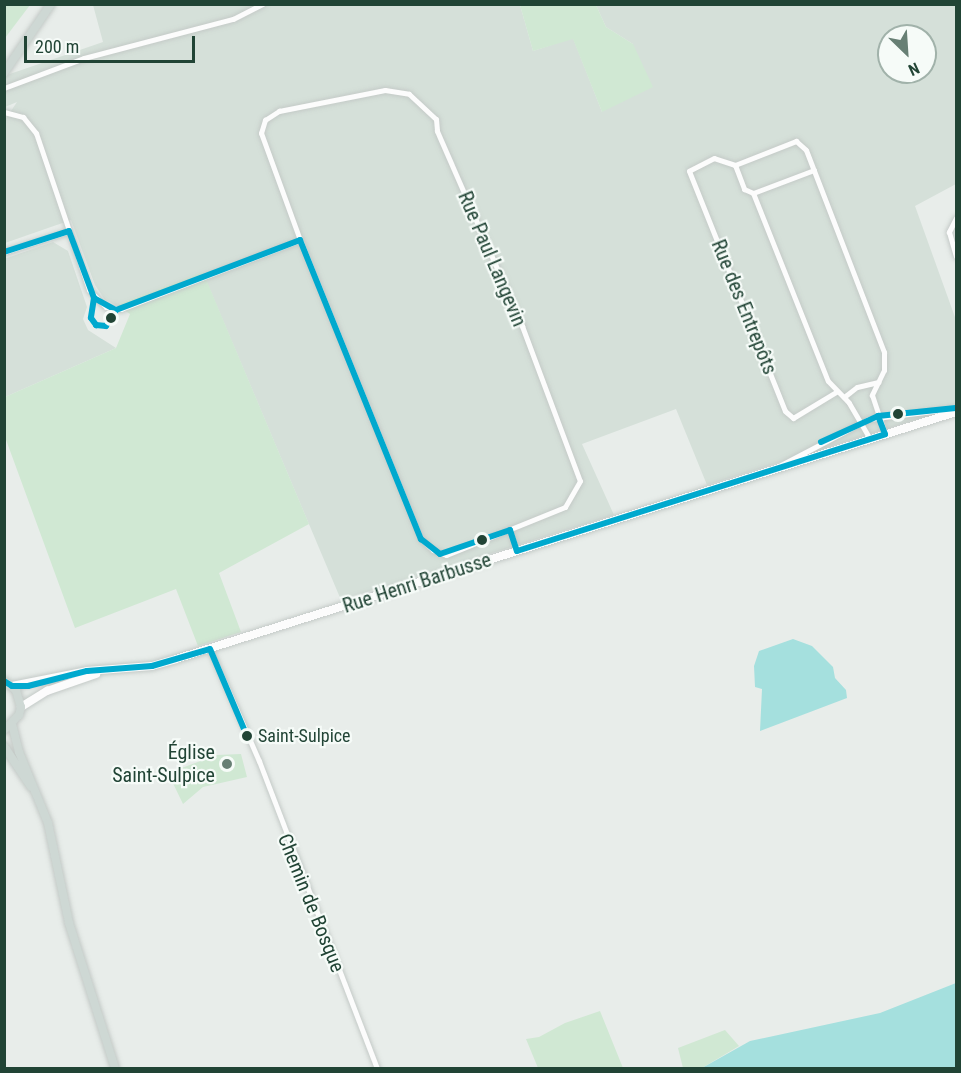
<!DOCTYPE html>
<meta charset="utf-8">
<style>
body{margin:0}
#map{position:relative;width:961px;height:1073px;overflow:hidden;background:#e8edea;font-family:"Roboto Condensed",sans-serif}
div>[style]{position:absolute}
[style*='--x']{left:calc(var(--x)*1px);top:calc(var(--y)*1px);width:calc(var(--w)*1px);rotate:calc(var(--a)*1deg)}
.built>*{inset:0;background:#d5e0d9}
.green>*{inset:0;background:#d0e8d3}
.water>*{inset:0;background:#a5e0de}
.roads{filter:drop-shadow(0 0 2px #c4cac7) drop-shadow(0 0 2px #c4cac7)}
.street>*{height:5px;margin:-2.5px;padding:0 2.5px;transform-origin:2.5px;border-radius:2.5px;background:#fcfcfc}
.secondary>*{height:8px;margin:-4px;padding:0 4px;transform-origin:4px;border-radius:4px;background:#fcfcfc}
.primary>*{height:8px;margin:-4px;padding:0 4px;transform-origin:4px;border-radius:4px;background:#ced8d4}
.bus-1>*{height:6px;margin:-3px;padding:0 3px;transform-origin:3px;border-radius:3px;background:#00a9ce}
.dots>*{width:16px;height:16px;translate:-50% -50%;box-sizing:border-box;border:3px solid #f6fbf8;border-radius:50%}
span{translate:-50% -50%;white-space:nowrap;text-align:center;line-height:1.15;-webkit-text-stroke:4.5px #f6fbf8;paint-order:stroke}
.bus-label{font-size:18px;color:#214435}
.left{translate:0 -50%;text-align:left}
.street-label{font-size:20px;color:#214435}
.poi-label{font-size:20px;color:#214435}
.right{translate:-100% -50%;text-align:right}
.frame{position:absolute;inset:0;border:6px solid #214435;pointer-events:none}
.north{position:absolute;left:877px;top:24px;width:60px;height:60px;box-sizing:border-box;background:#f6fbf8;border:2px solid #a1b2aa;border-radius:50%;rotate:155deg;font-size:16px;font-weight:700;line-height:24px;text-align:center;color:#214435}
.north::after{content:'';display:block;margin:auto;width:21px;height:27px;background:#677f74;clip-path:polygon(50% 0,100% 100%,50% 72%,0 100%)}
.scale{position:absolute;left:24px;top:36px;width:171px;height:27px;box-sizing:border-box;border:3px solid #214435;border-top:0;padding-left:8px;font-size:18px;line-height:21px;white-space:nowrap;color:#214435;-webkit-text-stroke:4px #f6fbf8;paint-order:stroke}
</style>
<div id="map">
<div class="built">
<i style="clip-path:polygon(evenodd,93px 5px,520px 5px,533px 51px,573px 38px,602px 112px,633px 44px,606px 27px,596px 5px,956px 5px,956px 184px,915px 206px,956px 320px,956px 407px,707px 485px,676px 409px,582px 444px,614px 515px,341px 600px,203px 273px,116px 305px,105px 300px,95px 285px,71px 220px,5px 243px,5px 120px,17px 102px,5px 107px,4px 76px,103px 42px,93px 5px,889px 36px,925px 36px,925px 72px,889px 72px,889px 36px)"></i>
<i style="clip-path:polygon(53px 242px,68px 251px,87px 307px,83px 319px,88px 330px,116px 348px,5px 397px,4px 259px)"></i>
</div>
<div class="green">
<i style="clip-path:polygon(5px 4px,30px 5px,5px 38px,4px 5px)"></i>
<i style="clip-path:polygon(520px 5px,596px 5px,606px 27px,633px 44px,653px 87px,602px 112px,573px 39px,533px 51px)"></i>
<i style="clip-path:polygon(203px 272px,309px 524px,219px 573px,241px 632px,198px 646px,176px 589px,75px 628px,5px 437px,5px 397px,116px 348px,130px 314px,116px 305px)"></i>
<i style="clip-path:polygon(241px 754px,247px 777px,203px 787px,183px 804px,168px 773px,217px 755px)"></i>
<i style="clip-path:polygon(600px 1011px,623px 1068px,538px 1068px,526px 1039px,539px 1037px,565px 1023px)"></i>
<i style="clip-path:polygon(725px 1030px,739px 1046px,702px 1068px,683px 1068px,678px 1048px)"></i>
</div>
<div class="water">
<i style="clip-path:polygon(793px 639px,812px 646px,833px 667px,835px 678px,846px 690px,847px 698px,760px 731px,762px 689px,755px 687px,754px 666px,759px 651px)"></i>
<i style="clip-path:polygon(956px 983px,956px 1068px,702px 1068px,750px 1041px,880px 1013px)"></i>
</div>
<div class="roads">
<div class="street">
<i style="--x:4;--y:88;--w:85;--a:-20.6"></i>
<i style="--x:84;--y:58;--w:154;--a:-14.7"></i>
<i style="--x:233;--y:19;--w:33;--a:-27"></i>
<i style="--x:385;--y:90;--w:24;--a:9"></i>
<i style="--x:409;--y:94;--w:37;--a:43"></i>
<i style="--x:436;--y:119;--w:12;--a:85"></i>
<i style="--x:437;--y:131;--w:213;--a:66.4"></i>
<i style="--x:522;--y:326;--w:165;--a:69.5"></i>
<i style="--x:580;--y:481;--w:30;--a:120"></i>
<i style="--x:565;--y:507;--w:128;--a:158"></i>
<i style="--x:446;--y:555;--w:14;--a:-159"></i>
<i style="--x:433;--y:550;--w:16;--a:-137"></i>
<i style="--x:421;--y:539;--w:323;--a:-112"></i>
<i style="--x:300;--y:240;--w:114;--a:-110"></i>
<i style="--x:261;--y:133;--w:14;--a:-73"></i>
<i style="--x:265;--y:120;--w:17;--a:-33"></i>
<i style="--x:279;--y:111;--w:108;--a:-11.2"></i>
<i style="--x:4;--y:112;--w:20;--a:15"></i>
<i style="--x:23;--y:117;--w:21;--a:51"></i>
<i style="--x:36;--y:133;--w:166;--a:71.3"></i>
<i style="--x:89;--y:290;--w:24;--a:45"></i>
<i style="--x:106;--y:307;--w:15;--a:8"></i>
<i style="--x:121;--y:309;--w:192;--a:-21.1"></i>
<i style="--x:735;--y:165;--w:66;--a:-21.5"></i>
<i style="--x:796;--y:141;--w:13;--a:42"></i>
<i style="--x:806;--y:150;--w:217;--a:68.9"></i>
<i style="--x:884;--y:352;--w:18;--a:90"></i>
<i style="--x:884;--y:370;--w:28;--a:116"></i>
<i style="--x:872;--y:395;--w:41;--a:71.6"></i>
<i style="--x:735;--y:165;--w:22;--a:-162"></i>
<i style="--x:714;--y:158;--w:28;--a:153"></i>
<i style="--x:689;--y:171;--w:258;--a:68.2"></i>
<i style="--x:785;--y:411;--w:11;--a:41"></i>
<i style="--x:793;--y:418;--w:50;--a:-31.2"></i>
<i style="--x:735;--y:165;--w:26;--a:69"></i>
<i style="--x:744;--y:189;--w:10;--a:24"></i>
<i style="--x:814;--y:170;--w:65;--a:159.3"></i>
<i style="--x:753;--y:193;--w:202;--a:68.3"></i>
<i style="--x:828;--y:381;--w:30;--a:46"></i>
<i style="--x:849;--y:403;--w:42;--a:59.7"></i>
<i style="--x:956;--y:218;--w:16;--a:117"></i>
<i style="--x:949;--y:232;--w:25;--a:74"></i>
<i style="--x:4;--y:252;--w:68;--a:-17.9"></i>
<i style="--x:844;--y:397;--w:16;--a:-38"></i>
<i style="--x:857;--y:387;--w:22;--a:-13"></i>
<i style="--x:777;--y:467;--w:104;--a:-27.6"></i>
<i style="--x:869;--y:419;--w:88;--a:-7.2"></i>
<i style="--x:510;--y:530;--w:22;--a:72"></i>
<i style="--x:210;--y:649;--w:122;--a:66.4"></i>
<i style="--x:259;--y:761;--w:329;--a:69"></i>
</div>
<div class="secondary">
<i style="--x:12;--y:686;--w:76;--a:-11.3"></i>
<i style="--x:87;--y:671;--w:65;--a:-4.4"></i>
<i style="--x:152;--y:666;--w:25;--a:-16"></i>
<i style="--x:176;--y:659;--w:818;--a:-17.57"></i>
<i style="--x:21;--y:707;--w:31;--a:-32"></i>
<i style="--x:47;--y:691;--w:52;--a:-19.1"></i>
</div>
<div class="primary">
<i style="--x:4;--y:73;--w:83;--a:-55.7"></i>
<i style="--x:4;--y:681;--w:15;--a:37"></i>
<i style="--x:16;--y:690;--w:18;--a:74"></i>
<i style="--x:21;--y:707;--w:8;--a:104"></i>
<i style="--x:19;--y:715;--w:21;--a:135"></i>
<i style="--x:12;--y:724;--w:29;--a:76"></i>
<i style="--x:19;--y:752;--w:77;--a:67.8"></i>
<i style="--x:48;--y:823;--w:102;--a:78.1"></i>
<i style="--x:69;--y:923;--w:152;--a:72.4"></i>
<i style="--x:4;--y:746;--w:49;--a:56.6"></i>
</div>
</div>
<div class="bus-1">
<i style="--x:4;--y:252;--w:68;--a:-17.9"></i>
<i style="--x:69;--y:231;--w:72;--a:69.5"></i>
<i style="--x:94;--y:298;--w:25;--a:29"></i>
<i style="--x:116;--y:310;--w:197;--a:-20.8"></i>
<i style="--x:300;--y:240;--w:323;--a:68"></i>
<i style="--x:421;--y:539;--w:24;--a:38"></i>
<i style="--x:440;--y:554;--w:74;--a:-18.9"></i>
<i style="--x:510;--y:530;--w:22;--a:72"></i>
<i style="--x:517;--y:551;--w:386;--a:-17.6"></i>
<i style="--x:885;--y:434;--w:19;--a:-111"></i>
<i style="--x:94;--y:298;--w:20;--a:99"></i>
<i style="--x:91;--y:318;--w:9;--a:54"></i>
<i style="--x:96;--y:325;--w:10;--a:6"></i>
<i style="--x:106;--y:326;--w:19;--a:-58"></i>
<i style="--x:821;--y:442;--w:63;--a:-24.5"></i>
<i style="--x:878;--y:416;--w:78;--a:-5.9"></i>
<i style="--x:4;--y:681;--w:9;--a:32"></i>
<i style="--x:12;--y:686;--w:16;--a:0"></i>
<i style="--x:28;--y:686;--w:61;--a:-14.3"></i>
<i style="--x:87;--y:671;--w:65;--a:-4.4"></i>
<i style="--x:152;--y:666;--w:60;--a:-16.3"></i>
<i style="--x:210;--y:649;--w:95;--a:67"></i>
</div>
<div class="dots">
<i style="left:111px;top:318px;background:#214435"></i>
<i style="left:898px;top:414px;background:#214435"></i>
<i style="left:482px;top:540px;background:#214435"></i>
<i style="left:247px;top:736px;background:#214435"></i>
<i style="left:227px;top:764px;background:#677f74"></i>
</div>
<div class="bus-label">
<span class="left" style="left:258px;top:736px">Saint-Sulpice</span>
</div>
<div class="street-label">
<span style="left:492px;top:259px;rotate:67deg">Rue Paul Langevin</span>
<span style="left:744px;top:307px;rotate:68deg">Rue des Entrepôts</span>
<span style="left:417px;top:583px;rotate:-18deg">Rue Henri Barbusse</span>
<span style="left:311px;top:903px;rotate:68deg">Chemin de Bosque</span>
</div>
<div class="poi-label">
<span class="right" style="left:215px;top:764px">Église<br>Saint-Sulpice</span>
</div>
<div class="frame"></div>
<div class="north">N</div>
<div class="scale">200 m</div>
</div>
